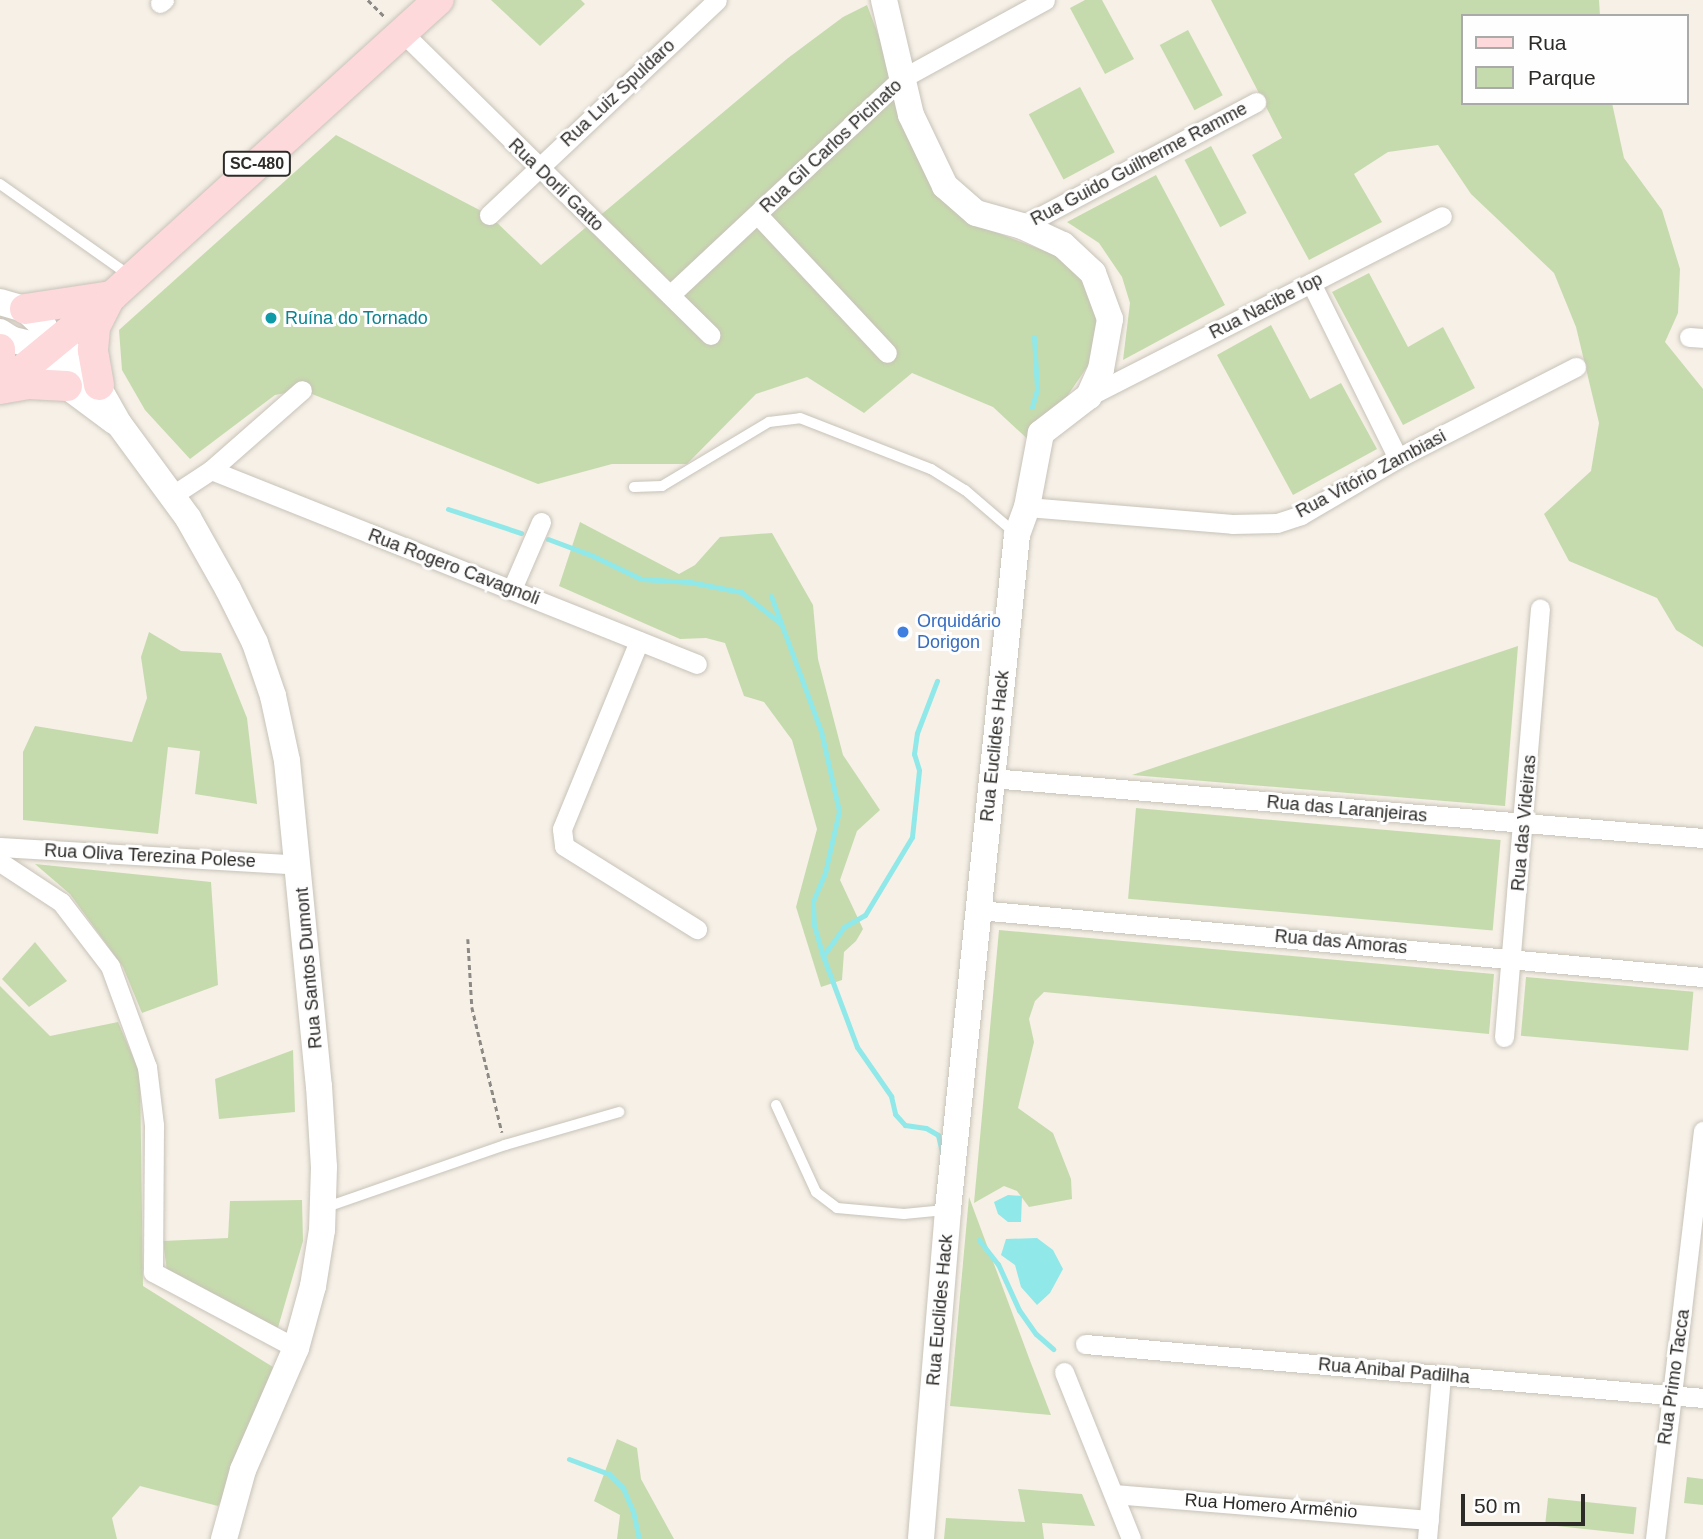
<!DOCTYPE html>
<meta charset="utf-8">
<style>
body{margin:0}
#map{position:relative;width:1703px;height:1539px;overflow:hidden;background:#f6f0e7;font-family:Helvetica,sans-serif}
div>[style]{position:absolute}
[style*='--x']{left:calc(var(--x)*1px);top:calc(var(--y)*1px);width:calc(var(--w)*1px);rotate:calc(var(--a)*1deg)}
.green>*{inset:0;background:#c6dbad;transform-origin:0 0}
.water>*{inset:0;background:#90e8e9}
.stream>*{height:5px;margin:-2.5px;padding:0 2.5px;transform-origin:2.5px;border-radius:2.5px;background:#90e8e9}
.path>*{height:2.5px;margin-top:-1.25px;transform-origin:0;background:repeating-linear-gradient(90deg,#8d8984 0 5px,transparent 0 8.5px)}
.roads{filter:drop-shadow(0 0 2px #c8c3b9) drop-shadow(0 0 2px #c8c3b9)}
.lane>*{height:10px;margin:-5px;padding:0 5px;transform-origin:5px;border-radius:5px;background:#fff}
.street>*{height:19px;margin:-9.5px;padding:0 9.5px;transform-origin:9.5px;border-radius:9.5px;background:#fff}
.secondary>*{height:26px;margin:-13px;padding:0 13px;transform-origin:13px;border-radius:13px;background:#fff}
.primary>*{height:30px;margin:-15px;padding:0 15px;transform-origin:15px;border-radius:15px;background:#fdd9db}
.dots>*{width:19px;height:19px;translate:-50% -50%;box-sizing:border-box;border:4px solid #fefefe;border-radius:50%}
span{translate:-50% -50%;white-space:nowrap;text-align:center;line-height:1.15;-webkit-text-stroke:6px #fefefe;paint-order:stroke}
.shield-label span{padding:2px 5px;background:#fefefe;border:2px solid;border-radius:5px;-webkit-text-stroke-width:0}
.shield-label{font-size:16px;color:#2d2b28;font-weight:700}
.street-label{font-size:18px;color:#2d2b28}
.culture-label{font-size:18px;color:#0d838f}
.left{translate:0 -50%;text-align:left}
.shop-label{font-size:18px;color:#366cbe}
.legend{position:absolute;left:1461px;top:14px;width:228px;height:91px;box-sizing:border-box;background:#fefefe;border:2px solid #aaaaa8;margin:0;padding:9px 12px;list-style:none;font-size:21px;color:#2d2b28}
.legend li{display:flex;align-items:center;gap:14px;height:35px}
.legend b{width:35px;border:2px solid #aaaaa8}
.scale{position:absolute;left:1461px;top:1494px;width:124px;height:32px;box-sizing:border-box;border:4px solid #2d2b28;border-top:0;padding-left:9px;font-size:21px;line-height:24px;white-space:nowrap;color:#2d2b28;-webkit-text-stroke:5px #fefefe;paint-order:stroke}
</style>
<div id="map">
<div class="green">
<i style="clip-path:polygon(491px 0,581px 0,585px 4px,540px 46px)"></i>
<i style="clip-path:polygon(1085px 0,1102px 0,1134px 59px,1105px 74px,1070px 8px)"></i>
<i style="clip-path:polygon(1211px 0,1599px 0,1600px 16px,1463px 16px,1463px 103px,1612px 103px,1624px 158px,1662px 210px,1680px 269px,1678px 313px,1665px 342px,1703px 389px,1703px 647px,1676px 630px,1657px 598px,1569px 561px,1544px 514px,1591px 471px,1599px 423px,1576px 327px,1554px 273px,1471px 194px,1438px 145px,1388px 152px,1354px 174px,1382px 222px,1309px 260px,1252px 155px,1282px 138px)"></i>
<i style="clip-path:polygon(867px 5px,913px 126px,969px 222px,1058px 256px,1087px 276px,1103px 313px,1102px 345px,1034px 445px,993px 407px,912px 373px,864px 413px,807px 377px,756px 394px,687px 464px,612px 464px,538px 484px,302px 390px,275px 395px,190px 459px,145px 410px,122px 370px,119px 330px,336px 135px,489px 215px,541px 265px,788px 58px,843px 17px)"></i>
<i style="left:1188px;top:30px;width:74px;height:32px;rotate:62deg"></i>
<i style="left:1080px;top:87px;width:74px;height:58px;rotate:62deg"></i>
<i style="left:1211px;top:146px;width:76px;height:30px;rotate:62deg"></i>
<i style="clip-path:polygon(1156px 175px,1225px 305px,1123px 360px,1130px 303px,1122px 277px,1099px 243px,1067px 222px)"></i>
<i style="clip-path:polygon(1369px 273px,1408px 347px,1443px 327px,1475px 388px,1403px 425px,1332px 292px)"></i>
<i style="clip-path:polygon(1271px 325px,1310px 399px,1341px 383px,1377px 449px,1293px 495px,1217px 355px)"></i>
<i style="clip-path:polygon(580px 522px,679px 574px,695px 565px,720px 537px,772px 533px,813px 605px,818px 659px,843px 755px,880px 810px,857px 831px,840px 880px,863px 929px,856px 941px,844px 952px,842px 980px,821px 987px,796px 907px,817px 829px,792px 740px,764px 702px,744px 696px,725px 643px,706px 638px,680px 639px,559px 586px)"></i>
<i style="clip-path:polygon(149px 632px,181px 651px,221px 653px,247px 718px,257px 804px,195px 794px,200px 751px,168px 747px,158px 834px,23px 820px,23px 752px,35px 726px,132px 742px,147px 698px,141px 657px)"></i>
<i style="clip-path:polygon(1518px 646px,1505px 806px,1132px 775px)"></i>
<i style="left:1136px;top:808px;width:366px;height:91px;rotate:5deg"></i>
<i style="clip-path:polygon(35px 864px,211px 882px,218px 985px,142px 1013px,123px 967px,70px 894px)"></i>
<i style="clip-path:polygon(999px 930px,1494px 974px,1489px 1034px,1044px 992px,1035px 1001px,1029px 1019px,1034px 1042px,1018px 1108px,1053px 1133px,1071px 1179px,1072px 1199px,1029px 1207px,1017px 1191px,1004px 1186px,974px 1203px)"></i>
<i style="clip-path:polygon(35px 942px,67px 981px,29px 1007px,2px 979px)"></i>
<i style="left:1526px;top:977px;width:168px;height:59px;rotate:5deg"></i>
<i style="clip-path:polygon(0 986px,50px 1036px,118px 1022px,140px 1073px,143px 1286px,273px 1367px,239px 1469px,218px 1506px,140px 1486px,112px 1518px,117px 1539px,0 1539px)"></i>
<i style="clip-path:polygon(293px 1050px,295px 1112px,219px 1119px,215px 1079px)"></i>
<i style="clip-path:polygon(969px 1197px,1029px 1358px,1051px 1415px,950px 1406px)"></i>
<i style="clip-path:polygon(302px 1200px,303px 1241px,277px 1331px,167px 1271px,163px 1241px,228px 1238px,230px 1201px)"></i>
<i style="clip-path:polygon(617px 1439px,637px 1448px,641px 1479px,674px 1539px,617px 1539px,620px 1515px,594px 1501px)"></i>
<i style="clip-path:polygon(1687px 1477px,1703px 1479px,1703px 1505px,1684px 1503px)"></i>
<i style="clip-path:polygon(1018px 1489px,1082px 1494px,1095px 1526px,1042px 1523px,1044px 1539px,944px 1539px,946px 1518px,1025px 1522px)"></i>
<i style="left:1548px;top:1498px;width:89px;height:27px;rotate:6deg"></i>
</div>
<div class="water">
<i style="clip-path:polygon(1008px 1195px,1022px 1196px,1021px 1222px,1008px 1222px,998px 1214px,994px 1202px)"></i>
<i style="clip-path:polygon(1037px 1238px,1053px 1250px,1063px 1269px,1050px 1293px,1037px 1305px,1021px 1287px,1015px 1265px,1001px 1255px,1006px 1239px)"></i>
</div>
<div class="stream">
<i style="--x:1032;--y:407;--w:19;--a:-74"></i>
<i style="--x:1037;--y:389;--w:52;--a:-93.3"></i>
<i style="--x:448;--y:509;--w:77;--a:18.2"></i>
<i style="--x:548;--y:539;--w:46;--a:20.4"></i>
<i style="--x:591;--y:555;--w:55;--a:25.6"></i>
<i style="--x:641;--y:579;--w:49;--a:3.5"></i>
<i style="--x:690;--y:582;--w:52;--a:11.1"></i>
<i style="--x:741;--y:592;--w:50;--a:38.5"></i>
<i style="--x:771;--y:596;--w:144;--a:69.7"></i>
<i style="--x:821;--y:731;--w:82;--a:77.3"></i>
<i style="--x:839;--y:811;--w:64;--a:102.7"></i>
<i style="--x:825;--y:873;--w:30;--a:113"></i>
<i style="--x:813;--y:901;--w:24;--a:88"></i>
<i style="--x:814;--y:925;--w:32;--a:74"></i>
<i style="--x:823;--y:956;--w:97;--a:69.5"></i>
<i style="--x:857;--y:1047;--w:60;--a:55.2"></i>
<i style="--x:891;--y:1096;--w:18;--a:77"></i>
<i style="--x:895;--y:1114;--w:15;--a:48"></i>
<i style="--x:905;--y:1125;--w:21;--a:8"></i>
<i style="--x:926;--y:1128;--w:14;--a:30"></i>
<i style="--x:938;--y:1135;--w:18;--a:77"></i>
<i style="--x:823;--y:956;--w:36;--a:-54"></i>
<i style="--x:844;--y:927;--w:24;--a:-30"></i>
<i style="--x:865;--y:915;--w:91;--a:-58.9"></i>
<i style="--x:912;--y:837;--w:67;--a:-84"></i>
<i style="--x:919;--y:770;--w:17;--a:-107"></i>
<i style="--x:914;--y:754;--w:21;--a:-82"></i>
<i style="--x:917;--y:733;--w:56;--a:-69"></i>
<i style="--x:979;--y:1240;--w:31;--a:52"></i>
<i style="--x:998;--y:1264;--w:51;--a:65.5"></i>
<i style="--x:1019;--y:1310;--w:29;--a:55"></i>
<i style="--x:1036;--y:1334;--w:23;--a:41"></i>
<i style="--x:569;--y:1459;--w:43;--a:20.6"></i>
<i style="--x:609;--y:1474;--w:20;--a:45"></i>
<i style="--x:623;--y:1488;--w:25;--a:67"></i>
<i style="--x:633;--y:1511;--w:29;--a:78"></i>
</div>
<div class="path">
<i style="--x:368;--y:0;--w:24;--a:45"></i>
<i style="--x:468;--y:939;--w:68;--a:86.6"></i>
<i style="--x:472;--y:1007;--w:129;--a:76.5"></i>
</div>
<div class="roads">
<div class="lane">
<i style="--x:0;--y:184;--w:158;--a:35.2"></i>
<i style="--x:634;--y:487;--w:28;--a:-2"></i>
<i style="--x:662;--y:486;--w:125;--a:-30.9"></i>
<i style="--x:769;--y:422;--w:31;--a:-7"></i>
<i style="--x:800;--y:418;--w:141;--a:21.3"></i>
<i style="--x:931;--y:469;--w:40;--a:32"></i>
<i style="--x:965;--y:490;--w:66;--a:40.7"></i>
<i style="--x:776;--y:1105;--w:96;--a:65.3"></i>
<i style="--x:816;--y:1192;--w:26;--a:37"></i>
<i style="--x:837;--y:1208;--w:67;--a:5.1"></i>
<i style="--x:904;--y:1214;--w:41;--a:-5.6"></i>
<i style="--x:324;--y:1208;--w:192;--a:-19.2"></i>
<i style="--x:505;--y:1145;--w:119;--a:-16.1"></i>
</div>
<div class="street">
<i style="--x:160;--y:3;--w:5;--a:-37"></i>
<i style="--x:403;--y:33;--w:431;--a:44.5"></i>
<i style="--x:757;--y:214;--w:190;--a:46.9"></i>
<i style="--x:489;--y:215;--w:313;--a:-43.3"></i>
<i style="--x:1022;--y:226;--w:265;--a:-27.9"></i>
<i style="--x:1311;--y:283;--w:195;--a:63.6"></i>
<i style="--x:670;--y:295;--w:316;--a:-43.1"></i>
<i style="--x:901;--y:79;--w:164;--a:-28.7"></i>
<i style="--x:1689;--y:337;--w:14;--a:4"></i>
<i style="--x:1089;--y:396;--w:396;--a:-27"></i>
<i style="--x:211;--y:470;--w:523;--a:21.76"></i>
<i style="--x:173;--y:495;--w:45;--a:-33.3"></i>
<i style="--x:211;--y:470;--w:121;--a:-41.3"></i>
<i style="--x:1027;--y:507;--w:206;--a:4.7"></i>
<i style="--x:1232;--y:524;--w:45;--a:-1.3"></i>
<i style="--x:1277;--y:523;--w:25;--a:-18"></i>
<i style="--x:1301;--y:515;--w:113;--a:-30.4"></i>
<i style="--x:1398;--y:458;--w:200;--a:-27.1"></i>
<i style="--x:512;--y:589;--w:73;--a:-66.6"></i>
<i style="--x:639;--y:641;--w:203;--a:112.3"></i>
<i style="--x:562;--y:829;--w:17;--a:83"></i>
<i style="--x:564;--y:846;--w:157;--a:32"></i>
<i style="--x:991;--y:778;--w:715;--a:4.82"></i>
<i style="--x:0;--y:847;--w:300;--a:3.4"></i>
<i style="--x:0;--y:862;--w:73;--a:33.3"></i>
<i style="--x:61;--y:902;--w:81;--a:52.6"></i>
<i style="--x:110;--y:966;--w:108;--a:69.9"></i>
<i style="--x:147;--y:1067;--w:58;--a:83.1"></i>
<i style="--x:154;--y:1125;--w:147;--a:90.4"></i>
<i style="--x:153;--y:1272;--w:162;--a:28"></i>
<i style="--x:979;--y:910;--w:727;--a:5.29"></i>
<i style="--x:1504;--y:1037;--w:430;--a:-85.2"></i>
<i style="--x:1085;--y:1344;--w:620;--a:4.99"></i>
<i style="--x:1064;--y:1372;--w:180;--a:68.1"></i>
<i style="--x:1114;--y:1494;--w:316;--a:4.7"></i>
<i style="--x:1427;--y:1539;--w:165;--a:-85.1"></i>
<i style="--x:1655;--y:1539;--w:411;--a:-83.3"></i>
</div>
<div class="secondary">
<i style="--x:884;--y:0;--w:118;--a:76.8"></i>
<i style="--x:911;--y:115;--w:79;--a:64.4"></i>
<i style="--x:945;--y:186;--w:41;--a:41.1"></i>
<i style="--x:976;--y:213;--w:48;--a:15.8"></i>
<i style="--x:1022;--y:226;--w:45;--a:24.9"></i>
<i style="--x:1063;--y:245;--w:41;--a:43"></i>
<i style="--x:1093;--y:273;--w:49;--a:69.7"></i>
<i style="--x:1110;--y:319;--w:51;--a:100.2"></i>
<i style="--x:1101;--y:369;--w:30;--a:114"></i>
<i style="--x:1089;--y:396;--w:61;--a:142.4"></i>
<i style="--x:1041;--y:433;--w:75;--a:100.7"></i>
<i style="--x:1027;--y:507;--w:30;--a:110"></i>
<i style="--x:1017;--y:535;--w:679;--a:95.84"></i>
<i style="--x:948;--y:1210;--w:330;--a:94.7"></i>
<i style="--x:0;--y:302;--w:26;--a:16"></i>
<i style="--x:25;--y:309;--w:26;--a:43"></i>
<i style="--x:44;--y:327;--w:39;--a:72"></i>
<i style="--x:56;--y:364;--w:25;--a:63"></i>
<i style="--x:67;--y:386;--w:59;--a:36.7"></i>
<i style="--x:0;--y:332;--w:15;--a:32"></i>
<i style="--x:13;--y:340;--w:57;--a:13.1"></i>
<i style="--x:69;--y:353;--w:19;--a:35"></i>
<i style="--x:85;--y:364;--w:69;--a:60.5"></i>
<i style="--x:119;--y:424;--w:117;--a:53.7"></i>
<i style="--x:188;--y:518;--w:81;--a:60.6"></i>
<i style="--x:228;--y:589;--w:60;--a:63.4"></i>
<i style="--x:255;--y:643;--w:56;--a:71.2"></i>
<i style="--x:273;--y:696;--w:66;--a:77.8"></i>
<i style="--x:287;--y:761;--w:327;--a:84.4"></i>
<i style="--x:319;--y:1086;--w:81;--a:86.5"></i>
<i style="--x:324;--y:1167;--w:63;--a:91.8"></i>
<i style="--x:322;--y:1230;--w:57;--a:99.1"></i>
<i style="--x:313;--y:1286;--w:64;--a:105.3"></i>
<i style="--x:296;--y:1348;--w:133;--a:113.5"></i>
<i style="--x:243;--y:1470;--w:72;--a:105.4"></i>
</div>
<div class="primary">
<i style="--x:25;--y:309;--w:87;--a:-8.6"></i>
<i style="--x:0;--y:349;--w:32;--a:90"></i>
<i style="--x:99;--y:385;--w:36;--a:-100"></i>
<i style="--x:93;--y:350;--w:23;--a:-85"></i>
<i style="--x:95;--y:327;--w:28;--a:-63"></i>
<i style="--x:0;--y:388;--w:145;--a:-39.4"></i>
<i style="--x:112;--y:296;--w:441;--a:-42.2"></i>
<i style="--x:0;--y:389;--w:29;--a:-10"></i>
<i style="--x:29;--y:384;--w:38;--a:3"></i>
</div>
</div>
<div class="dots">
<i style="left:271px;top:318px;background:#0f9aa8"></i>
<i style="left:903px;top:632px;background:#3f7fe0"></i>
</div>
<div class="shield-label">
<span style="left:257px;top:164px">SC-480</span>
</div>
<div class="street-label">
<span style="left:618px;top:93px;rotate:-43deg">Rua Luiz Spuldaro</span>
<span style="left:831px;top:146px;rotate:-43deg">Rua Gil Carlos Picinato</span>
<span style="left:1139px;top:164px;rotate:-28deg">Rua Guido Guilherme Ramme</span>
<span style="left:556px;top:185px;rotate:44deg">Rua Dorli Gatto</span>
<span style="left:1266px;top:306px;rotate:-27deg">Rua Nacibe Iop</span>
<span style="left:1371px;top:474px;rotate:-28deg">Rua Vitório Zambiasi</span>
<span style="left:454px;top:567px;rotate:21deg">Rua Rogero Cavagnoli</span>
<span style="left:995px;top:746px;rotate:-84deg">Rua Euclides Hack</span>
<span style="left:1347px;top:809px;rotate:5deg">Rua das Laranjeiras</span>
<span style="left:1524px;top:823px;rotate:-85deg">Rua das Videiras</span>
<span style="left:150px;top:856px;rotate:3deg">Rua Oliva Terezina Polese</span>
<span style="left:1341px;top:942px;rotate:5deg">Rua das Amoras</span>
<span style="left:309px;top:968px;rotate:-95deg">Rua Santos Dumont</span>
<span style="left:940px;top:1310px;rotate:-85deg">Rua Euclides Hack</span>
<span style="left:1394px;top:1371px;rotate:5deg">Rua Anibal Padilha</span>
<span style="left:1674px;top:1377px;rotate:-82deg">Rua Primo Tacca</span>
<span style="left:1271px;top:1506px;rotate:4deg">Rua Homero Armênio</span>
</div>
<div class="culture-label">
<span class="left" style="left:285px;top:318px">Ruína do Tornado</span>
</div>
<div class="shop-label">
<span class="left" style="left:917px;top:632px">Orquidário<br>Dorigon</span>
</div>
<ul class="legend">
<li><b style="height:9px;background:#fdd9db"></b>Rua</li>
<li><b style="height:19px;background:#c6dbad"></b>Parque</li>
</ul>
<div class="scale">50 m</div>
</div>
